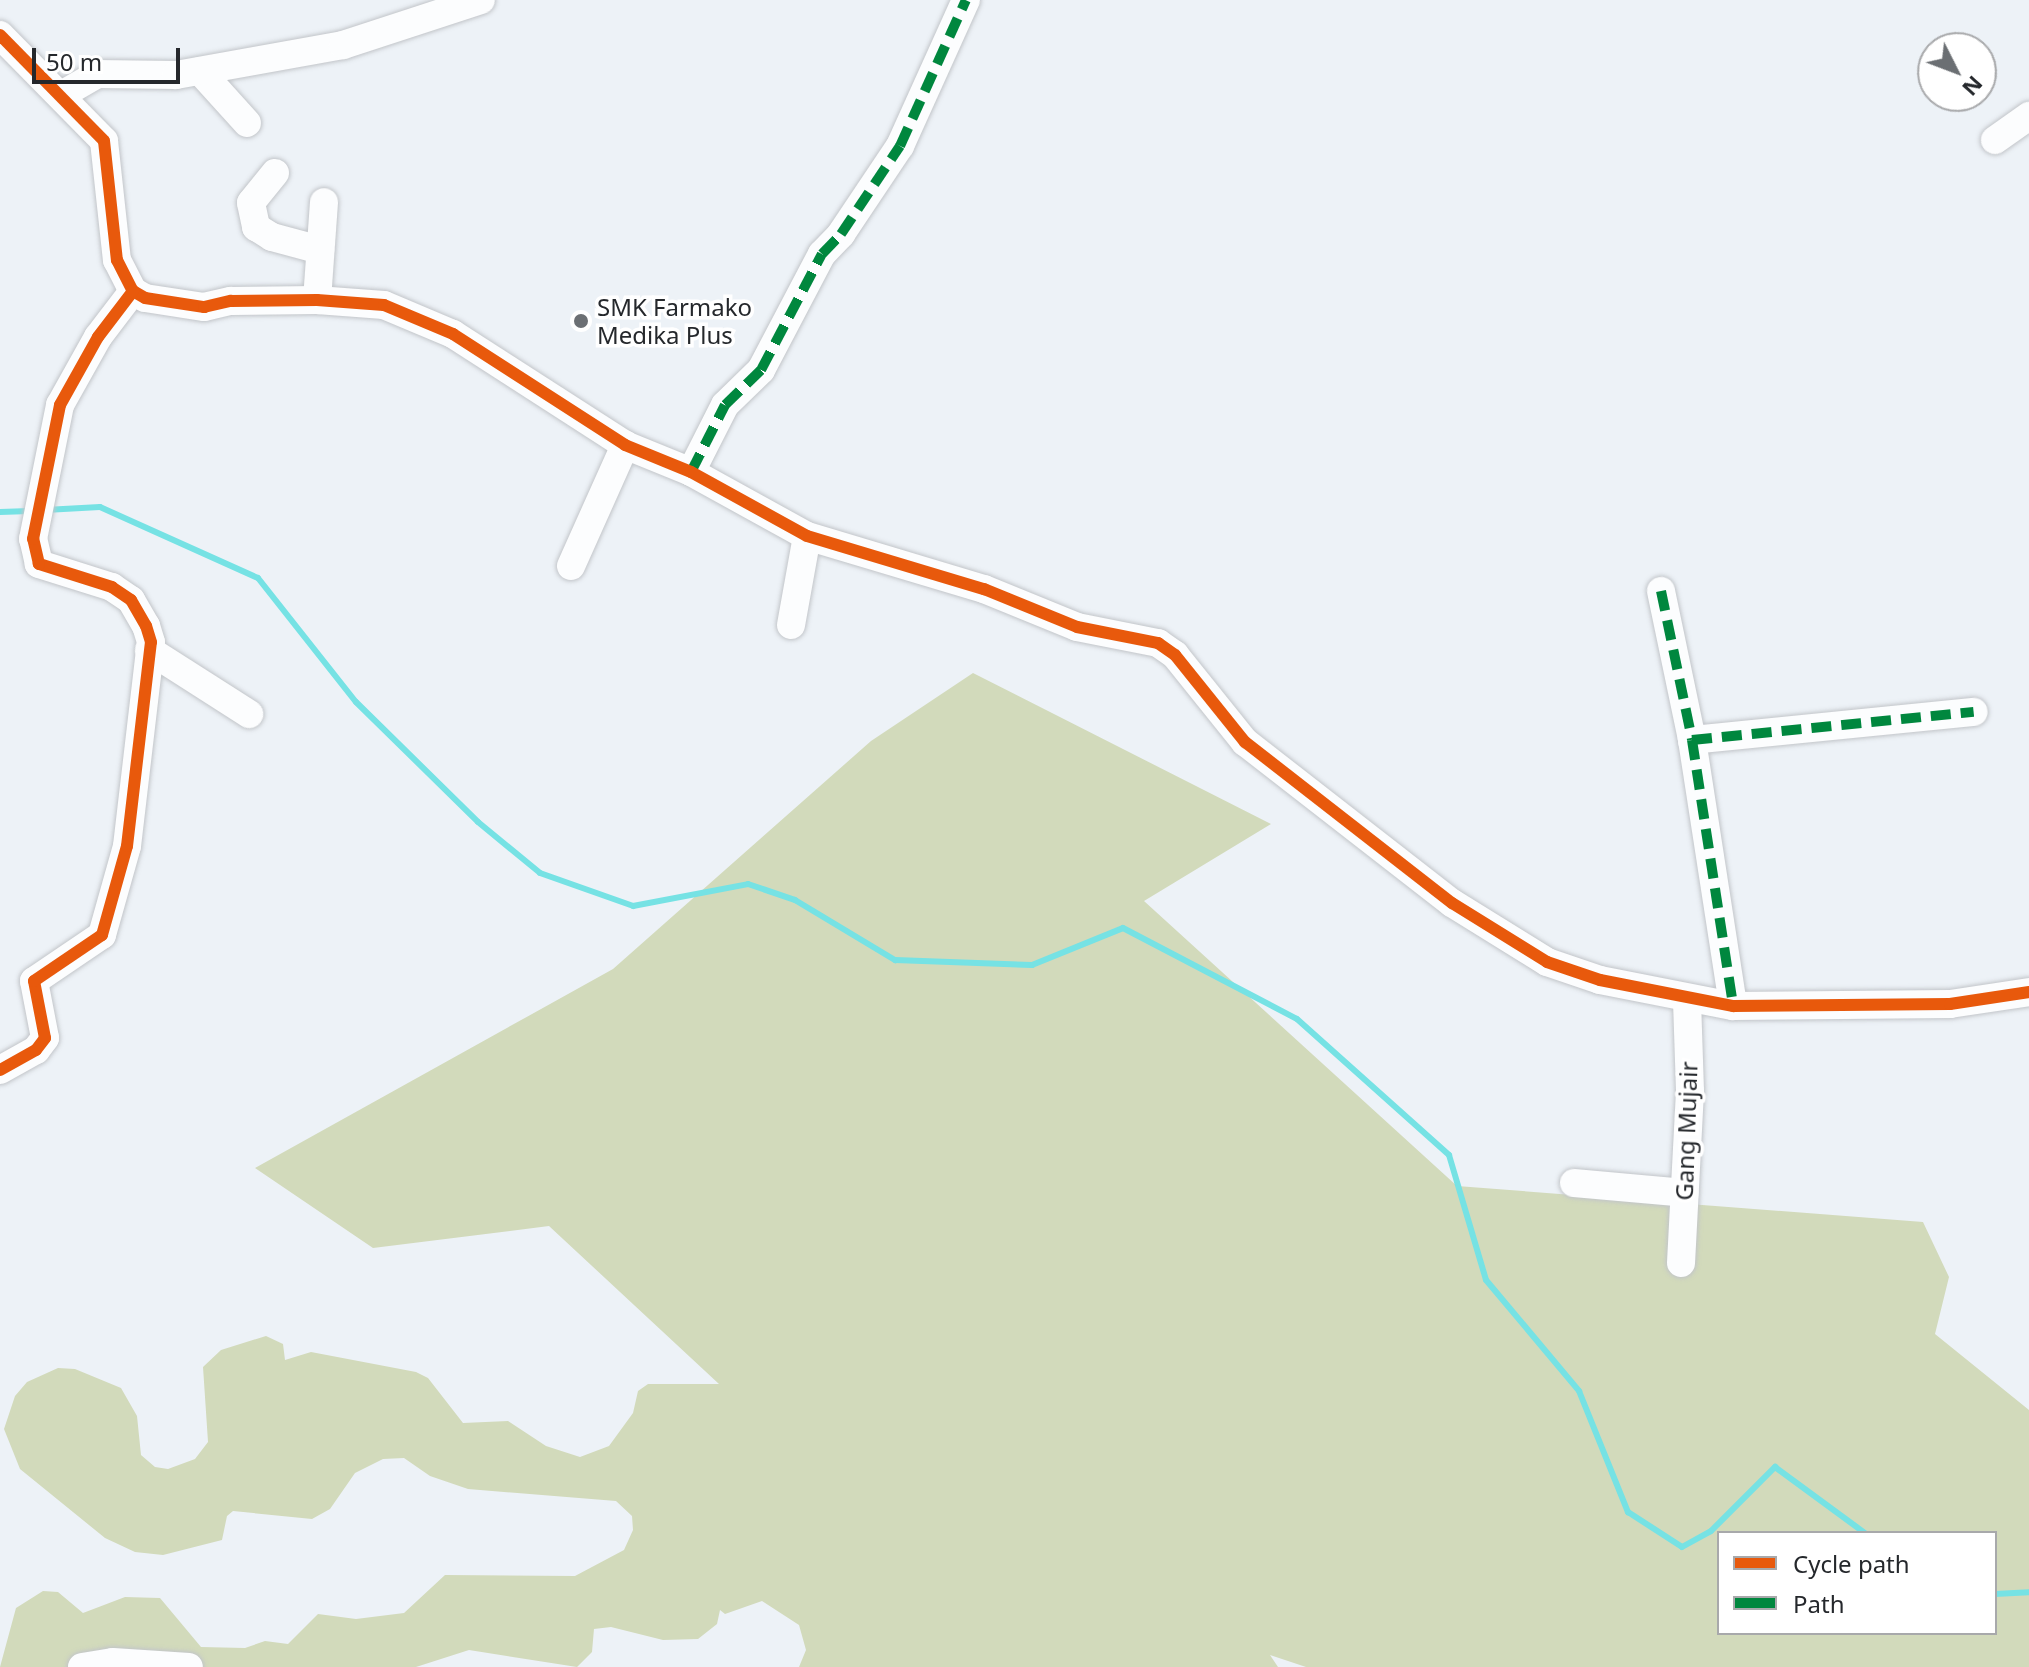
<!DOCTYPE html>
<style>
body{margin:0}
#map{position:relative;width:2029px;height:1667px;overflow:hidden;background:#edf2f7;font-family:"Noto Sans",sans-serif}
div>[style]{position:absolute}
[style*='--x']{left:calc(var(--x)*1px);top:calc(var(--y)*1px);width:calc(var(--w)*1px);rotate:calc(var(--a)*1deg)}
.green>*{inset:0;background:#d2dabb}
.stream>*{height:6px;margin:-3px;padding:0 3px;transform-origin:3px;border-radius:3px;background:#76e2e4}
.roads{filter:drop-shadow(0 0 2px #c2c5c9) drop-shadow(0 0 2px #c2c5c9)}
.minor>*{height:28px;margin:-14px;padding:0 14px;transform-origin:14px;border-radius:14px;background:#fcfdfe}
.quiet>*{height:10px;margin-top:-5px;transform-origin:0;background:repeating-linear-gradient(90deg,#00873e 0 20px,transparent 0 30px)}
.cycleway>*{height:12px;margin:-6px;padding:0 6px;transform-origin:6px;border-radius:6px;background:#e8590c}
.dots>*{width:22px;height:22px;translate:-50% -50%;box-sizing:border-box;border:4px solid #fff;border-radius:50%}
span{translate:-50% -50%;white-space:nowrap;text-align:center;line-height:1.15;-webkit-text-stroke:7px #fff;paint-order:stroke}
.poi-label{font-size:24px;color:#25282c}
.left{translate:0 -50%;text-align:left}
.street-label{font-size:24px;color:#25282c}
.legend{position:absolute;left:1717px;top:1531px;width:280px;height:104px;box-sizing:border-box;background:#fff;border:2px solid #a8a9ab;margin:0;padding:10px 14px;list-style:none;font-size:24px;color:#25282c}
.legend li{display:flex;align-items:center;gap:16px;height:40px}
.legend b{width:40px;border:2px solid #a8a9ab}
.north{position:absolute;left:1917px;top:32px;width:80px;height:80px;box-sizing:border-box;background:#fff;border:2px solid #a8a9ab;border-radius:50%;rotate:132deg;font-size:22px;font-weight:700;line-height:32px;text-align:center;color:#25282c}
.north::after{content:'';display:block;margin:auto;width:28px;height:36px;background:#6b6f73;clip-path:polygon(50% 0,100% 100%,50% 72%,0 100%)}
.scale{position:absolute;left:32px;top:48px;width:148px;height:36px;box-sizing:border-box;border:4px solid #25282c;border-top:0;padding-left:10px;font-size:24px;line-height:28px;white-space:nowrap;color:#25282c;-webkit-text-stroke:6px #fff;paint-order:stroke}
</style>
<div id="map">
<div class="green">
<i style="clip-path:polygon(evenodd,973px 673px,1271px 824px,1144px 901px,1457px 1186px,1923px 1222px,1949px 1277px,1935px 1334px,2029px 1410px,2029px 1667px,1306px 1667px,1270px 1655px,1278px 1667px,799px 1667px,806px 1650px,799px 1625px,762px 1601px,725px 1614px,720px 1610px,717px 1624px,698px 1639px,663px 1640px,611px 1627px,594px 1629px,592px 1652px,577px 1667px,469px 1650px,416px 1667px,0 1667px,16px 1608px,43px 1591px,58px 1592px,83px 1613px,125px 1597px,160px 1598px,201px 1647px,245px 1648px,265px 1641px,288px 1644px,318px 1614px,356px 1619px,404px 1613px,445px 1575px,575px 1576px,624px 1550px,633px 1530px,632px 1516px,616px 1501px,468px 1489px,430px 1476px,404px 1458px,383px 1459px,355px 1473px,330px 1509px,312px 1519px,233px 1511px,227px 1516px,222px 1540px,163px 1555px,135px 1552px,105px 1538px,20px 1469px,4px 1429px,15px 1396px,27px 1382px,58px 1368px,75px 1369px,121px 1388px,137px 1416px,141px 1455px,155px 1467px,168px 1469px,195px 1459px,208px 1442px,203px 1367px,221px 1350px,266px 1336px,283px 1344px,285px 1360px,311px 1352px,416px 1372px,428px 1378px,463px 1423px,508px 1421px,546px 1446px,580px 1457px,609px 1446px,633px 1413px,638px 1391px,648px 1384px,719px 1384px,549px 1226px,373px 1248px,255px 1168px,613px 969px,871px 741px,973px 673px,1719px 1533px,1995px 1533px,1995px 1633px,1719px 1633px,1719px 1533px)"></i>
</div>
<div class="stream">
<i style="--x:45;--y:510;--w:55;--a:-3.1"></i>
<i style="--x:100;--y:507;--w:173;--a:24.2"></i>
<i style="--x:258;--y:578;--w:158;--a:51.7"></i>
<i style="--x:356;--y:702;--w:171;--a:44.5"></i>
<i style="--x:478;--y:822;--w:80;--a:39.4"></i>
<i style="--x:540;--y:873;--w:99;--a:19.5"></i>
<i style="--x:633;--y:906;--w:117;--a:-10.8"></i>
<i style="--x:748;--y:884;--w:50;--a:18.8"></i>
<i style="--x:795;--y:900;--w:117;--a:31"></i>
<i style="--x:895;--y:960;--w:137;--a:2.1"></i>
<i style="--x:1032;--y:965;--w:98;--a:-22.1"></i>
<i style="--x:1123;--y:928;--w:196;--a:27.6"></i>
<i style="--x:1297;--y:1019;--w:204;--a:41.8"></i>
<i style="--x:1449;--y:1155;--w:130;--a:73.5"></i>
<i style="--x:1486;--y:1280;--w:145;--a:50"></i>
<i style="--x:1579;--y:1391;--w:131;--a:68"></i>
<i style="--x:1628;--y:1512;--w:64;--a:32.9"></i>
<i style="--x:1682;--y:1547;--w:33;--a:-29"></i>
<i style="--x:1711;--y:1531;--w:91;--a:-45"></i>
<i style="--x:1775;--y:1467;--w:112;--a:36.3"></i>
<i style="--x:0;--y:512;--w:30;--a:-2"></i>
<i style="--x:1995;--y:1594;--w:34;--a:-3"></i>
</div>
<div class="roads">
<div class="minor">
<i style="--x:0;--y:35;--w:148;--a:45.5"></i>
<i style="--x:104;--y:141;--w:120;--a:83.8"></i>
<i style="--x:117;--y:260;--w:35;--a:63"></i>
<i style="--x:133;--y:291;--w:14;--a:30"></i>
<i style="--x:145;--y:298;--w:60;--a:8.7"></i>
<i style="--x:204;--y:307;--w:28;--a:-13"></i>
<i style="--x:231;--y:301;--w:86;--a:-0.7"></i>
<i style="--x:317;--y:300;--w:67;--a:4.3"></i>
<i style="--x:384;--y:305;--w:75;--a:22.8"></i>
<i style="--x:453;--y:334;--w:205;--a:32.8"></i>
<i style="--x:625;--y:445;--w:71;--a:22.2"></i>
<i style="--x:691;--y:472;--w:132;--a:28.9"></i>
<i style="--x:807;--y:536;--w:185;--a:16.7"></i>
<i style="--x:984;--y:589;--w:100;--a:22.2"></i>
<i style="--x:1077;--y:627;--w:83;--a:11.2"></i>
<i style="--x:1158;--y:643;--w:21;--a:35"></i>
<i style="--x:1175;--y:655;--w:112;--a:51.2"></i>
<i style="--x:1245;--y:742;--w:262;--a:37.9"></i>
<i style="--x:1452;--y:903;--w:112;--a:31.8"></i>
<i style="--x:1547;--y:962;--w:56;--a:18.8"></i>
<i style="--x:1600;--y:980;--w:136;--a:11.1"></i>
<i style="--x:1733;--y:1006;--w:217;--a:-0.5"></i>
<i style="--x:1950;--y:1004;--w:80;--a:-8.6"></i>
<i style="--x:200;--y:71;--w:70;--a:47.9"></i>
<i style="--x:63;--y:94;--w:39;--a:-30"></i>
<i style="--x:97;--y:74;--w:79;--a:0.7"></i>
<i style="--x:176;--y:75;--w:170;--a:-10.2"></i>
<i style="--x:343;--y:45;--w:145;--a:-18.1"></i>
<i style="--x:1995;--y:140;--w:42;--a:-35.2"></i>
<i style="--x:275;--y:173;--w:38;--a:129"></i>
<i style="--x:251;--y:203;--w:25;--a:78"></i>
<i style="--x:256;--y:227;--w:19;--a:32"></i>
<i style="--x:272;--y:237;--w:50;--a:15.2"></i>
<i style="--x:317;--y:300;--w:98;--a:-85.9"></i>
<i style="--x:691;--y:472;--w:75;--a:-63.1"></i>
<i style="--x:725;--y:405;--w:50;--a:-44.2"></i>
<i style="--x:761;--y:370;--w:131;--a:-62.3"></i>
<i style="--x:822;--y:254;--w:28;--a:-46"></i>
<i style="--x:841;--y:234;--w:106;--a:-56.2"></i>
<i style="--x:900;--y:146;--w:160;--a:-65.7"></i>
<i style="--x:571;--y:566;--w:133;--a:-65.9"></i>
<i style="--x:1661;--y:591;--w:152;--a:78.2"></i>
<i style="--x:1692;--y:740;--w:269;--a:81.2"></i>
<i style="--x:791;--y:625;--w:90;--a:-79.8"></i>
<i style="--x:149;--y:650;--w:119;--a:32.6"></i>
<i style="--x:1692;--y:740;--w:283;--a:-5.7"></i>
<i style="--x:0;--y:1070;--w:41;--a:-29.1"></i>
<i style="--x:36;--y:1050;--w:15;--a:-53"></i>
<i style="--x:45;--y:1038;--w:58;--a:-100.9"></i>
<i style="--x:34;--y:981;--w:82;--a:-34.1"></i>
<i style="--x:102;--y:935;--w:92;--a:-74.3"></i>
<i style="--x:127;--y:846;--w:205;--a:-83.3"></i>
<i style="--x:151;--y:642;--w:17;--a:-107"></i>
<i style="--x:146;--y:626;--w:30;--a:-120"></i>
<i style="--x:131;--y:600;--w:23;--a:-146"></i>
<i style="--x:112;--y:587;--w:77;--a:-162.5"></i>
<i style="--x:39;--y:564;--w:26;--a:-103"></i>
<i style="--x:33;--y:539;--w:137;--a:-78.6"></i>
<i style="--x:60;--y:405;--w:78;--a:-60.8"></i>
<i style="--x:98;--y:337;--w:58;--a:-52.7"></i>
<i style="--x:1574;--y:1183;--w:111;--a:5.1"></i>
<i style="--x:1681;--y:1263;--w:172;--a:-87"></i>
<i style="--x:1690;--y:1091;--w:92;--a:-91.9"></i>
<i style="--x:82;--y:1667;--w:31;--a:-9"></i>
<i style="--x:113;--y:1662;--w:76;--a:3.8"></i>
</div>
</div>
<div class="quiet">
<i style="--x:691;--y:472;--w:75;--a:-63.1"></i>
<i style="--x:725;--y:405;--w:50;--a:-44.2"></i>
<i style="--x:761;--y:370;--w:131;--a:-62.3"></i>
<i style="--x:822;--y:254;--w:28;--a:-46"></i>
<i style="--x:841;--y:234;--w:106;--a:-56.2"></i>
<i style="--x:900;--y:146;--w:160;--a:-65.7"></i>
<i style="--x:1661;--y:591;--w:152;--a:78.2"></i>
<i style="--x:1692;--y:740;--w:269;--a:81.2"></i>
<i style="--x:1692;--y:740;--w:283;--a:-5.7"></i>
</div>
<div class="cycleway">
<i style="--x:0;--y:35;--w:148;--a:45.5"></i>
<i style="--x:104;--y:141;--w:120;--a:83.8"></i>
<i style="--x:117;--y:260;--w:35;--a:63"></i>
<i style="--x:133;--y:291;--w:14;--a:30"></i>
<i style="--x:145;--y:298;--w:60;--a:8.7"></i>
<i style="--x:204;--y:307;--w:28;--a:-13"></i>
<i style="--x:231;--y:301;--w:86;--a:-0.7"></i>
<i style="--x:317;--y:300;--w:67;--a:4.3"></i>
<i style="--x:384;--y:305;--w:75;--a:22.8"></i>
<i style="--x:453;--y:334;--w:205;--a:32.8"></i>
<i style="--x:625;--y:445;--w:71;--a:22.2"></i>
<i style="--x:691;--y:472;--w:132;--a:28.9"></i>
<i style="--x:807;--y:536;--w:185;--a:16.7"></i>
<i style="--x:984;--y:589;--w:100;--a:22.2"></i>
<i style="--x:1077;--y:627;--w:83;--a:11.2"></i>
<i style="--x:1158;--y:643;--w:21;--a:35"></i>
<i style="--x:1175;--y:655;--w:112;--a:51.2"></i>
<i style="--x:1245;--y:742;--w:262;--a:37.9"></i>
<i style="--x:1452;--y:903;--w:112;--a:31.8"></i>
<i style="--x:1547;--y:962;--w:56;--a:18.8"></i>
<i style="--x:1600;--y:980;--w:136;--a:11.1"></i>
<i style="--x:1733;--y:1006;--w:217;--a:-0.5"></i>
<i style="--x:1950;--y:1004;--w:80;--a:-8.6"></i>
<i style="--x:0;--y:1070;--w:41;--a:-29.1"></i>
<i style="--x:36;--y:1050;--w:15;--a:-53"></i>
<i style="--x:45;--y:1038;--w:58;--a:-100.9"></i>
<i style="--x:34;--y:981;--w:82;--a:-34.1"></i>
<i style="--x:102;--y:935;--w:92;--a:-74.3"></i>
<i style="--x:127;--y:846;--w:205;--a:-83.3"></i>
<i style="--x:151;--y:642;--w:17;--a:-107"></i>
<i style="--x:146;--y:626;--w:30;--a:-120"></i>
<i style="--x:131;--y:600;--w:23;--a:-146"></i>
<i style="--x:112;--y:587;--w:77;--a:-162.5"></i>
<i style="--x:39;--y:564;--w:26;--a:-103"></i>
<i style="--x:33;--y:539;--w:137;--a:-78.6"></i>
<i style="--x:60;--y:405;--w:78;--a:-60.8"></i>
<i style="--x:98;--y:337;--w:58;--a:-52.7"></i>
</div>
<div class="dots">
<i style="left:581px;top:321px;background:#6b6f73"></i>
</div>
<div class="poi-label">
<span class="left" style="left:597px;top:321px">SMK Farmako<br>Medika Plus</span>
</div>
<div class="street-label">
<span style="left:1686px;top:1131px;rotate:-88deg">Gang Mujair</span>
</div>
<ul class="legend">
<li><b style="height:10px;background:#e8590c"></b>Cycle path</li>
<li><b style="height:10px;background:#00873e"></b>Path</li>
</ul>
<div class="north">N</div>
<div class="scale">50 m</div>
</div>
